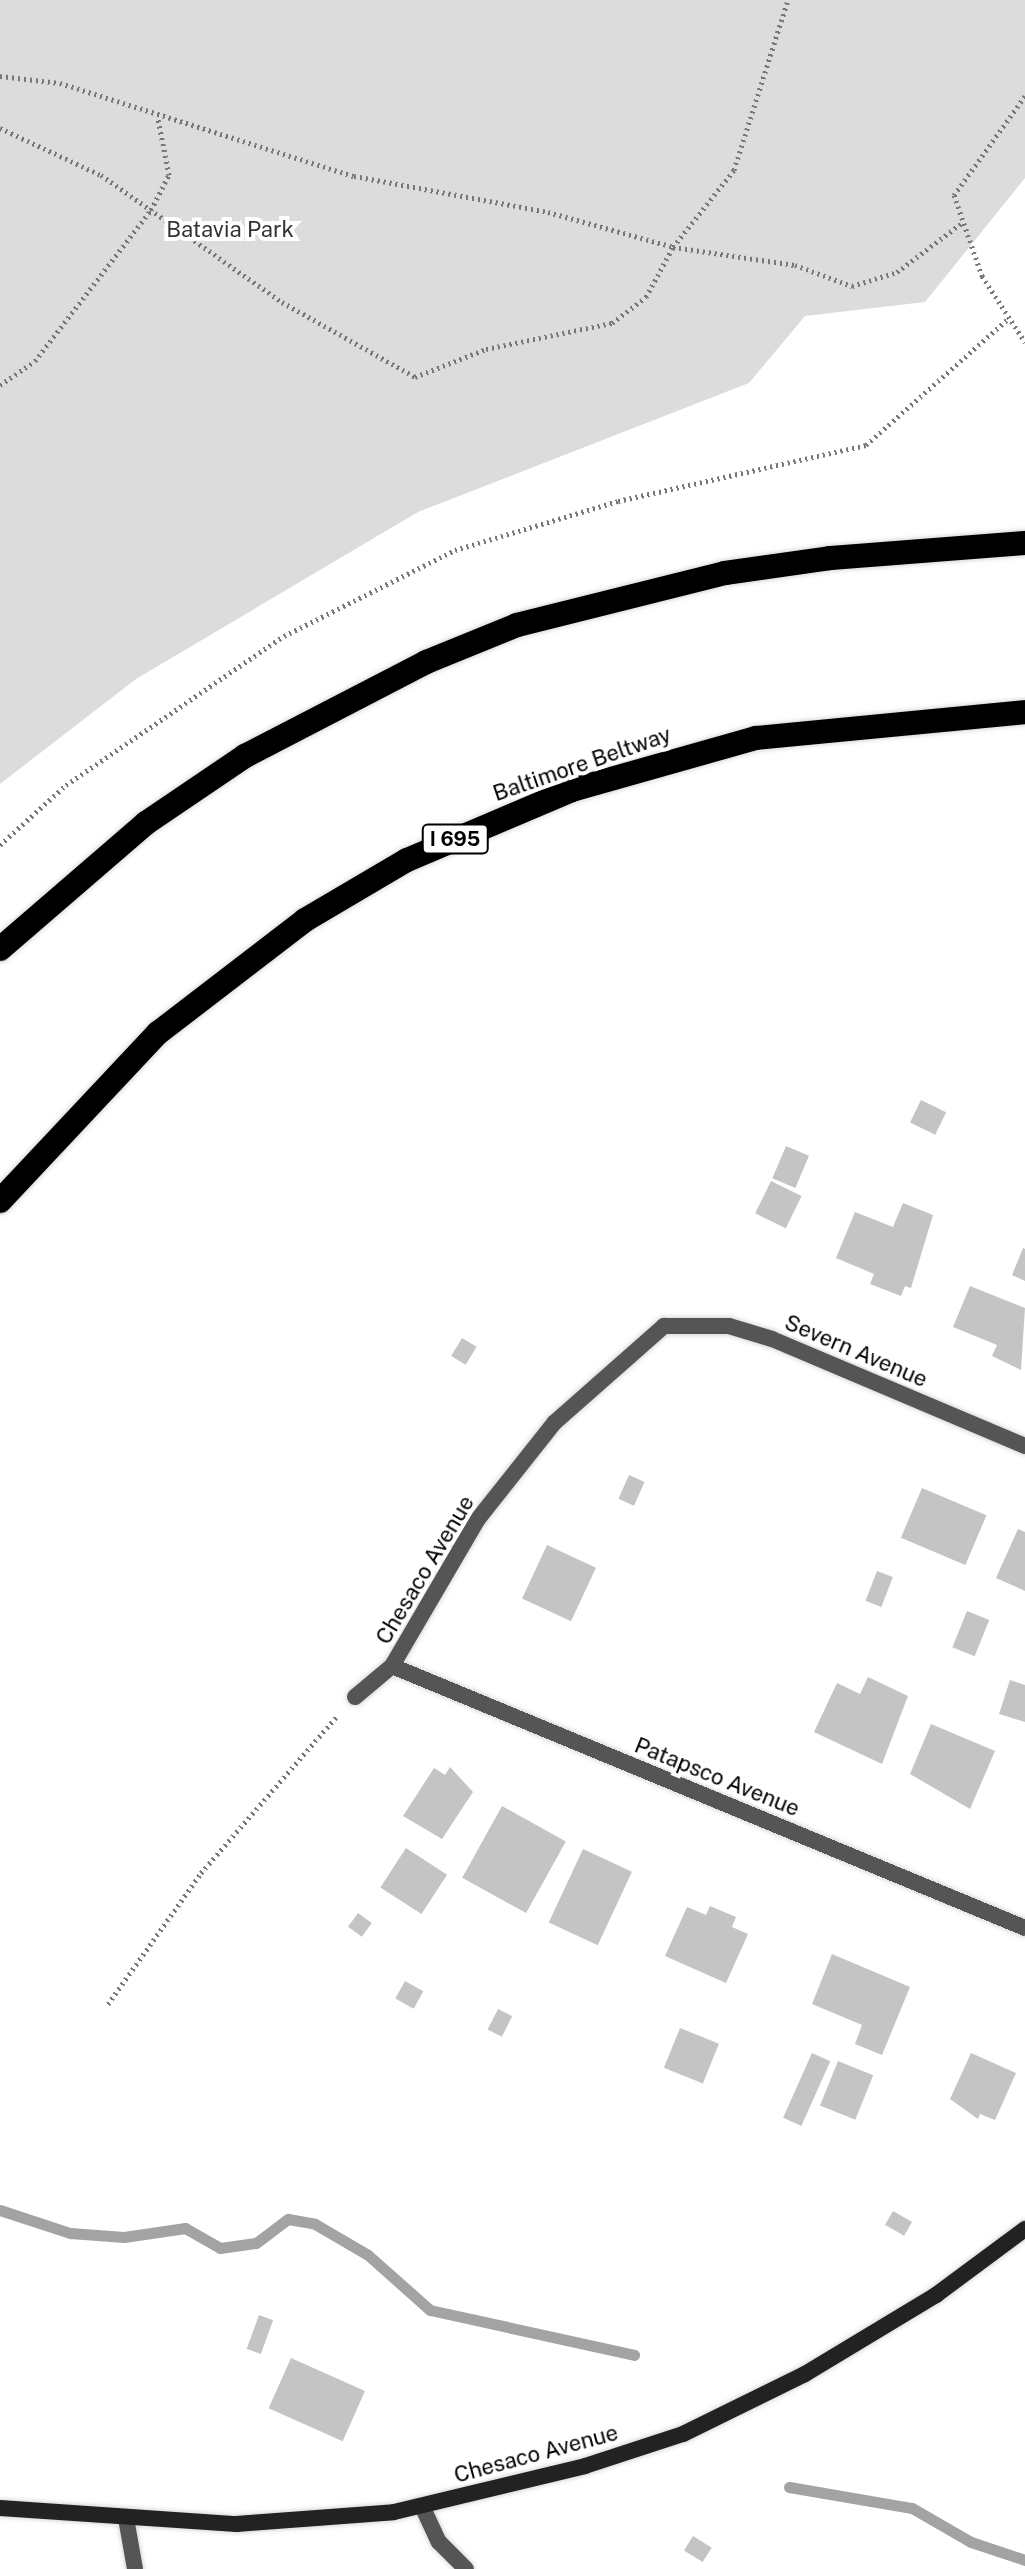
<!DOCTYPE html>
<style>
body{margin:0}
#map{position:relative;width:1025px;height:2569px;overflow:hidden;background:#fff;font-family:"Public Sans",sans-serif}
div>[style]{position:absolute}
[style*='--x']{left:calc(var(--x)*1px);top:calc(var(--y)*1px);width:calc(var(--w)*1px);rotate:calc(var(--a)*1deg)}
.green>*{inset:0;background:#dcdcdc}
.stream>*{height:11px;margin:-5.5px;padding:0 5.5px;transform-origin:5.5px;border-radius:5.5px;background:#a3a3a3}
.building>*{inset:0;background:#c4c4c4;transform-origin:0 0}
.path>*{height:5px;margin-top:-2.5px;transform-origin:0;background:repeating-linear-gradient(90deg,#777 0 2px,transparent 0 6px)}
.roads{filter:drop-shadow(0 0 2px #dbdbdb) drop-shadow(0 0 2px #dbdbdb)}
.lane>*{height:16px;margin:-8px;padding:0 8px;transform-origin:8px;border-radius:8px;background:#555}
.street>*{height:16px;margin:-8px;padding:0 8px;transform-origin:8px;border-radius:8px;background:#555}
.secondary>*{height:16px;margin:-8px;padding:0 8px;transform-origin:8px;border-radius:8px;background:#222}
.highway>*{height:24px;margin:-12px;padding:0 12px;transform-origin:12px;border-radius:12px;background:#000}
span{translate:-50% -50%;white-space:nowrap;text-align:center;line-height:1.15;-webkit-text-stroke:8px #fff;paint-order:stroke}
.shield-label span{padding:2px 6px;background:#fff;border:2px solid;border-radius:6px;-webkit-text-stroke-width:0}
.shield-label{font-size:20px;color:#000;font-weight:700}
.park-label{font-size:22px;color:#333}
.street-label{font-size:22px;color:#000}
</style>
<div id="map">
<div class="green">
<i style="clip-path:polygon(0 0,1025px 0,1025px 178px,925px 302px,805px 316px,749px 383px,418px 512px,136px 679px,0 784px)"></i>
</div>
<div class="stream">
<i style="--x:0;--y:2210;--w:74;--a:18.2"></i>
<i style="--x:70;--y:2233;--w:54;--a:4.2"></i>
<i style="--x:124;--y:2237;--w:62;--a:-8.4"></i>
<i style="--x:185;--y:2228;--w:40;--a:29.7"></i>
<i style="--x:220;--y:2248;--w:36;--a:-8"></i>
<i style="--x:256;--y:2243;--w:40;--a:-37"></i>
<i style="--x:288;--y:2219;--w:27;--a:10"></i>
<i style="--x:315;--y:2224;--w:61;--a:30.3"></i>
<i style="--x:368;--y:2255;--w:83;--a:41.6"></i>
<i style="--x:430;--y:2310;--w:209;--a:12.4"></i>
<i style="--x:789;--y:2487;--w:125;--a:9.7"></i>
<i style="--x:912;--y:2508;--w:68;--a:30"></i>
<i style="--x:971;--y:2542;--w:57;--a:18.4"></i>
</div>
<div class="building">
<i style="left:921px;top:1100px;width:28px;height:25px;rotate:26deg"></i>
<i style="left:786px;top:1146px;width:25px;height:35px;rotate:23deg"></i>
<i style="left:771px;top:1181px;width:34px;height:36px;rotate:26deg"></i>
<i style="clip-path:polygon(903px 1203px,933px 1215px,911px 1288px,905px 1286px,901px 1296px,870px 1284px,874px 1274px,836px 1258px,855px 1212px,893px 1227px)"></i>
<i style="clip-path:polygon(1023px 1248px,1025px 1249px,1025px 1281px,1012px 1275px)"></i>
<i style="clip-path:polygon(970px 1286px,1025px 1308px,1021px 1370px,992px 1356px,997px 1345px,953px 1327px)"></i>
<i style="left:462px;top:1338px;width:17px;height:21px;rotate:31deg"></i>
<i style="left:629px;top:1475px;width:17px;height:26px;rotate:24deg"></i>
<i style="left:922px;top:1488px;width:70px;height:54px;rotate:23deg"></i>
<i style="clip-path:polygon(1018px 1529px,1025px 1532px,1025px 1591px,996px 1578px)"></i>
<i style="left:547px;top:1545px;width:54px;height:59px;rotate:25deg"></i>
<i style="left:877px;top:1571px;width:17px;height:32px;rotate:21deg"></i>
<i style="left:967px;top:1611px;width:24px;height:39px;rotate:22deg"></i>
<i style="clip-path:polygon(868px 1677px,908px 1696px,882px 1764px,814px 1732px,837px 1683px,860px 1694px)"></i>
<i style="clip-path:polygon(1010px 1680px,1025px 1685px,1025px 1722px,999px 1714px)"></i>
<i style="clip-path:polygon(931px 1724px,995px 1751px,970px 1809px,910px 1774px)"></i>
<i style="clip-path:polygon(450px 1767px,473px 1792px,442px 1839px,403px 1816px,434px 1768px,445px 1775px)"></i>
<i style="left:502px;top:1806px;width:73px;height:82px;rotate:29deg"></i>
<i style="left:406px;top:1848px;width:49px;height:47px;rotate:33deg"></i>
<i style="left:583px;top:1849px;width:54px;height:81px;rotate:25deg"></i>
<i style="clip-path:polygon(710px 1906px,736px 1917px,732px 1927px,748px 1934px,726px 1983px,665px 1956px,687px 1907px,706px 1915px)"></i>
<i style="left:358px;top:1913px;width:17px;height:17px;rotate:36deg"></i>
<i style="clip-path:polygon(832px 1954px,910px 1987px,882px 2055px,855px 2044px,862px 2025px,812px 2004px)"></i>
<i style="left:405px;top:1981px;width:21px;height:20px;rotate:29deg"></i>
<i style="left:498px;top:2009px;width:16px;height:23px;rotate:27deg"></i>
<i style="left:680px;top:2028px;width:42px;height:43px;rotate:22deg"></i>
<i style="left:812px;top:2053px;width:20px;height:71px;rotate:24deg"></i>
<i style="clip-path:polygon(971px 2053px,1016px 2073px,995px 2120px,980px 2114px,978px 2119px,950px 2099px)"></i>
<i style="left:838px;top:2061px;width:38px;height:48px;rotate:22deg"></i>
<i style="left:893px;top:2211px;width:22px;height:16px;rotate:30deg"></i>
<i style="left:259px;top:2315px;width:15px;height:36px;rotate:20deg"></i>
<i style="left:291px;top:2358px;width:81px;height:55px;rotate:24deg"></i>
<i style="left:693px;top:2536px;width:22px;height:17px;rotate:32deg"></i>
</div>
<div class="path">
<i style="--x:0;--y:76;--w:60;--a:6.7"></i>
<i style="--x:60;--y:83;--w:308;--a:17.6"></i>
<i style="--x:354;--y:176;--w:197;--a:10.5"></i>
<i style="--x:548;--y:212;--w:130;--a:15.6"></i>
<i style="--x:673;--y:247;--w:123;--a:8.4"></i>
<i style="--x:795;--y:265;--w:61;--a:20.2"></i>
<i style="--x:852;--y:286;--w:47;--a:-17.3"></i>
<i style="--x:897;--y:272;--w:83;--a:-37.1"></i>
<i style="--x:1025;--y:96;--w:122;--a:125.6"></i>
<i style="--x:954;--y:195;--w:86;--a:70.9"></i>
<i style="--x:982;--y:276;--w:79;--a:56.9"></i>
<i style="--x:0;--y:128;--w:111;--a:25"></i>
<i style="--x:101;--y:175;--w:221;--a:35.1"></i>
<i style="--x:282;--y:302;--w:153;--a:29.4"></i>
<i style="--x:415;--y:377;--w:76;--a:-21.5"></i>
<i style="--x:486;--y:349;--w:129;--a:-11.7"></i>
<i style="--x:612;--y:323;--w:43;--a:-37.4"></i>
<i style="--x:646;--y:297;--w:57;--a:-61.6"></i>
<i style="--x:673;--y:247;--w:98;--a:-51.6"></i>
<i style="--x:734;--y:170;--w:178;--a:-72.4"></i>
<i style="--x:0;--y:385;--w:42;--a:-34.4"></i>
<i style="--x:35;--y:361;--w:190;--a:-52.5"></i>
<i style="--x:151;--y:210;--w:39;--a:-63"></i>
<i style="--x:169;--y:175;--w:57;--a:-101.1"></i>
<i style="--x:0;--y:845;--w:89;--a:-42.3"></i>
<i style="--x:66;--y:785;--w:264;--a:-34.4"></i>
<i style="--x:284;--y:636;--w:191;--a:-26.7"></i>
<i style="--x:455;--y:550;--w:170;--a:-16.7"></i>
<i style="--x:618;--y:501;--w:254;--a:-12.7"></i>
<i style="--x:866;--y:445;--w:191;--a:-41.6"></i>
<i style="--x:108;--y:2004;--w:161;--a:-54.6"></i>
<i style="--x:201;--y:1873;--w:209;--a:-49.1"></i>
</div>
<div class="roads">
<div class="lane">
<i style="--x:355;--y:1697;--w:48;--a:-40"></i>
<i style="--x:392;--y:1666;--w:170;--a:-59.7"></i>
<i style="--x:478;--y:1519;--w:122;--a:-51.6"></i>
<i style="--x:554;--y:1423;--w:147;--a:-41.4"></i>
<i style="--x:126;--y:2518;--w:52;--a:80"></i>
</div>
<div class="street">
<i style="--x:664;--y:1326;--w:65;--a:0"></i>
<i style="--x:729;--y:1326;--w:45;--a:16.8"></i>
<i style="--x:772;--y:1339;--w:275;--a:22.9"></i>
<i style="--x:392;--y:1666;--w:685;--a:22.48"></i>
<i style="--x:422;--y:2506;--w:40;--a:65"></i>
<i style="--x:439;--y:2542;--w:38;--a:45"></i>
</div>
<div class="secondary">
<i style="--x:0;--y:2508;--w:237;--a:3.9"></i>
<i style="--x:236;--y:2524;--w:158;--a:-4.3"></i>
<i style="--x:394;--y:2512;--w:196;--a:-13.5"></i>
<i style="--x:585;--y:2466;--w:103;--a:-18.1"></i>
<i style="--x:683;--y:2434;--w:136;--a:-26.2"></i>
<i style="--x:805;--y:2374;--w:153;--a:-31.1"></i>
<i style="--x:936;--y:2295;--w:111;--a:-36.6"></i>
</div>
<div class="highway">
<i style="--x:0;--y:949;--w:193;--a:-40.8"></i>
<i style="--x:146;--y:823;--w:120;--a:-34.1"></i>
<i style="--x:245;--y:756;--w:204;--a:-27.4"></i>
<i style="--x:426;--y:662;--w:98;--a:-22.1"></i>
<i style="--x:517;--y:625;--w:214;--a:-14"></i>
<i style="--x:725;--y:573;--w:106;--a:-8.1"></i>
<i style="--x:830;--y:558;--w:196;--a:-4.4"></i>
<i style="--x:0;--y:1201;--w:231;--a:-46.8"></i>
<i style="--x:158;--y:1033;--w:185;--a:-37.5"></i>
<i style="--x:305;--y:920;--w:118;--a:-30.5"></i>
<i style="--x:407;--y:860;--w:179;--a:-23"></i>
<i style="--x:572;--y:790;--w:191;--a:-15.8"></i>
<i style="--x:756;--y:738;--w:270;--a:-5.5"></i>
</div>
</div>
<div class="shield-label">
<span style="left:455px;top:839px">I 695</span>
</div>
<div class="park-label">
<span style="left:230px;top:230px">Batavia Park</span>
</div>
<div class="street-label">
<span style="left:582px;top:764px;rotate:-19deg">Baltimore Beltway</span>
<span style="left:856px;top:1351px;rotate:23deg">Severn Avenue</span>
<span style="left:425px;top:1570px;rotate:-59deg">Chesaco Avenue</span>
<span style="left:717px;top:1777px;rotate:22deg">Patapsco Avenue</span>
<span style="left:536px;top:2454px;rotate:-15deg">Chesaco Avenue</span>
</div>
</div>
